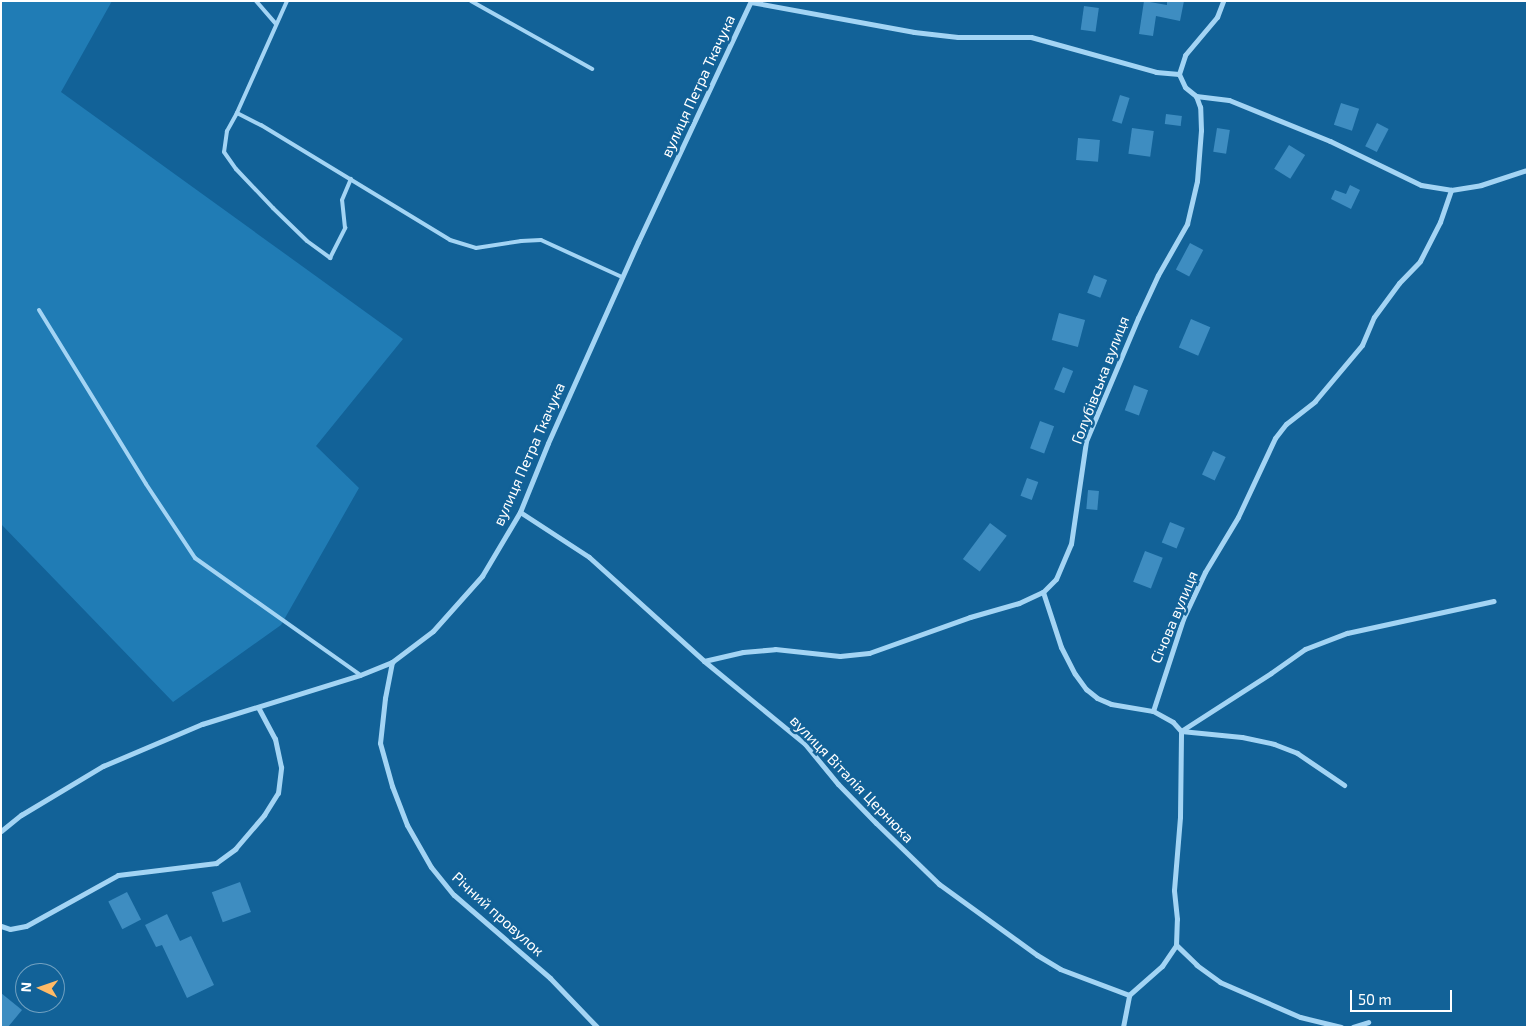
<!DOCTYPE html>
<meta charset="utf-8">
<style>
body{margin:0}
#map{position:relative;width:1528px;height:1028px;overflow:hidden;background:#126298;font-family:"Exo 2",sans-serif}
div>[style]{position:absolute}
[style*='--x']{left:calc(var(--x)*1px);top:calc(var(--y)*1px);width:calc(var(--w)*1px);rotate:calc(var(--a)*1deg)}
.green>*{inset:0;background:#207cb5}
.building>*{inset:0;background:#3e8dc1;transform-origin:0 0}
.service>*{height:4px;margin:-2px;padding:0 2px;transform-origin:2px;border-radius:2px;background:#a3d4f4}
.minor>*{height:5px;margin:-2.5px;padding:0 2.5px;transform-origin:2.5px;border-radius:2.5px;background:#a3d4f4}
span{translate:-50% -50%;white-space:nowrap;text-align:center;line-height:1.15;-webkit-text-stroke:5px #126298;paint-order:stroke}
.street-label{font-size:15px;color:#fff}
.frame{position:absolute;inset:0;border:2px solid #fff;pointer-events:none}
.north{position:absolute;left:15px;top:963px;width:50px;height:50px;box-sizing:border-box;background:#126298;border:1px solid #71a1c1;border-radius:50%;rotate:273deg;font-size:14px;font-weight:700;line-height:20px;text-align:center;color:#fff}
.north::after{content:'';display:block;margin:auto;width:18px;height:22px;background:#ffba66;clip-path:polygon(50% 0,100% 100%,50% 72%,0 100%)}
.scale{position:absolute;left:1350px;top:990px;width:102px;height:22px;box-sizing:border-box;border:2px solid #fff;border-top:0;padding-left:6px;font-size:15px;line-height:18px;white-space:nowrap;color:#fff;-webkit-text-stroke:4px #126298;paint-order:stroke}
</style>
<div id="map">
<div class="green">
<i style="clip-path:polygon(1px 1px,112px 1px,61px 92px,403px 339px,316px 446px,359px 488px,281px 625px,173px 702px,1px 524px)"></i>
</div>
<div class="building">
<i style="clip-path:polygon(1144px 1px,1167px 5px,1167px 1px,1184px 1px,1180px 21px,1156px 16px,1153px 36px,1139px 34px)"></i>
<i style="left:1084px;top:6px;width:15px;height:24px;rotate:8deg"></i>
<i style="left:1120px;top:95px;width:10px;height:27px;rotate:17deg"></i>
<i style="left:1341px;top:103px;width:19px;height:23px;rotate:18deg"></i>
<i style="left:1166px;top:114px;width:16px;height:10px;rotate:7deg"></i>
<i style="left:1377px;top:123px;width:13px;height:26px;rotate:27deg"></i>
<i style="left:1132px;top:128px;width:22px;height:26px;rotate:8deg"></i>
<i style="left:1217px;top:128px;width:13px;height:24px;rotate:9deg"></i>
<i style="left:1078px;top:138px;width:22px;height:22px;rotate:5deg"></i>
<i style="left:1289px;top:145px;width:19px;height:28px;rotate:32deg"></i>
<i style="clip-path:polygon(1350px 185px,1360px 190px,1351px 209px,1331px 199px,1335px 190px,1346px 194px)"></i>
<i style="left:1190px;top:243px;width:15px;height:30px;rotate:28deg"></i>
<i style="left:1094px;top:275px;width:14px;height:19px;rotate:21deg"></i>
<i style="left:1059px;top:313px;width:27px;height:28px;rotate:15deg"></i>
<i style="left:1191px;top:319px;width:21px;height:31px;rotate:23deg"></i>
<i style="left:1063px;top:367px;width:11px;height:24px;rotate:22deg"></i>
<i style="left:1134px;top:385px;width:15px;height:27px;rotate:20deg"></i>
<i style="left:1040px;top:421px;width:15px;height:29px;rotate:20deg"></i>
<i style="left:1213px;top:451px;width:14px;height:26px;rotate:25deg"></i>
<i style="left:1027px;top:478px;width:12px;height:19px;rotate:20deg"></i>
<i style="left:1088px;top:490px;width:11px;height:19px;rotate:5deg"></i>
<i style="left:1170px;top:522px;width:16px;height:22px;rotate:22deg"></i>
<i style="left:990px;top:523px;width:21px;height:45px;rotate:37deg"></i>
<i style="left:1145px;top:551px;width:19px;height:33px;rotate:21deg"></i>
<i style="left:240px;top:882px;width:32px;height:30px;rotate:70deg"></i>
<i style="left:127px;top:892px;width:31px;height:21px;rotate:63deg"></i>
<i style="clip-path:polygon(167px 914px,180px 941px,191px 936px,214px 985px,187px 998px,162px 945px,156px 947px,145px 925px)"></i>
<i style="clip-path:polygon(1px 993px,22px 1010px,8px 1027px,1px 1027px)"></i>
</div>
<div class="service">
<i style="--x:256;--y:1;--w:30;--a:49"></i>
<i style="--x:287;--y:1;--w:123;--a:114.1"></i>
<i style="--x:237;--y:113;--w:27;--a:27"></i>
<i style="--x:261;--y:125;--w:221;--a:31.3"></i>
<i style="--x:450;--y:240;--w:27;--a:17"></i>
<i style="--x:476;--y:248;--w:46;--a:-8.8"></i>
<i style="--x:521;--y:241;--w:20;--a:-3"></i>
<i style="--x:541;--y:240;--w:89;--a:24.6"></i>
<i style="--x:471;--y:1;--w:139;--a:29.3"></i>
<i style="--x:237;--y:113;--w:21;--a:119"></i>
<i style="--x:227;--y:131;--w:21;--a:98"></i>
<i style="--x:224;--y:152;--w:21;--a:55"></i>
<i style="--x:236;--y:169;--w:54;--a:46.5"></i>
<i style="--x:273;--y:208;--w:47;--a:44.1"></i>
<i style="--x:307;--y:241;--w:29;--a:36"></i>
<i style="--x:330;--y:258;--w:34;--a:-63"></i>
<i style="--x:345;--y:228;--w:28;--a:-96"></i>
<i style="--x:342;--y:200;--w:23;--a:-67"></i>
<i style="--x:39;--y:310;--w:204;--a:58.4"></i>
<i style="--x:146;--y:484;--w:89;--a:56.5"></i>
<i style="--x:195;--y:558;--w:202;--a:35.3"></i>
</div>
<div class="minor">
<i style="--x:751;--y:2;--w:166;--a:10.4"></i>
<i style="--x:914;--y:32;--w:44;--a:6.5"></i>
<i style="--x:958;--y:37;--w:73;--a:0"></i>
<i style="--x:1031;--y:37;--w:130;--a:15.6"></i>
<i style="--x:1156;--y:72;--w:23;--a:5"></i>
<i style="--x:1196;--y:96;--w:33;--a:7"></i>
<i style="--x:1229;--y:100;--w:109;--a:22.1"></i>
<i style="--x:1330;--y:141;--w:101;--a:25.8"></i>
<i style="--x:1421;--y:185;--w:30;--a:9"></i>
<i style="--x:520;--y:512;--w:82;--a:33.1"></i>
<i style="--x:589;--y:557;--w:155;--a:42.1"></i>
<i style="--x:704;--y:661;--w:131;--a:39.4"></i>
<i style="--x:805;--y:744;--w:52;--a:50.5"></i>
<i style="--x:838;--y:784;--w:54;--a:45.7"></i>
<i style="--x:876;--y:823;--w:88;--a:44.1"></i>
<i style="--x:939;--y:884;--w:121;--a:35.9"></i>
<i style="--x:1037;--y:955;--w:27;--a:31"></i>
<i style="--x:1060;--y:969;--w:74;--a:20.6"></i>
<i style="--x:1129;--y:995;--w:44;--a:-41.3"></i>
<i style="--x:1162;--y:966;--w:25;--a:-56"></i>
<i style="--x:1043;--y:592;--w:58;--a:71.9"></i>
<i style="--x:1061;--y:647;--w:30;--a:63"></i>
<i style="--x:1075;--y:674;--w:19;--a:54"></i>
<i style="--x:1086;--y:689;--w:14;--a:39"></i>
<i style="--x:1097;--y:698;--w:15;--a:23"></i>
<i style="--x:1111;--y:704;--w:43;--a:9.5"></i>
<i style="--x:704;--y:661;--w:40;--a:-13"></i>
<i style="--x:743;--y:652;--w:32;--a:-5"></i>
<i style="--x:775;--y:649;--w:65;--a:6.1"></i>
<i style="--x:840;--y:656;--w:29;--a:-6"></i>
<i style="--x:869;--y:653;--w:107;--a:-19.6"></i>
<i style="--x:970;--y:617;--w:51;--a:-15.9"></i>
<i style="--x:1019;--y:603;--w:26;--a:-25"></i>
<i style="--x:1043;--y:592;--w:18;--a:-45"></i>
<i style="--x:1056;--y:579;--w:38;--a:-67"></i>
<i style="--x:1071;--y:544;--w:104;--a:-81.7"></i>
<i style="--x:1086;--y:441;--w:134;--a:-67.1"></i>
<i style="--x:1138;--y:318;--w:47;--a:-65.1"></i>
<i style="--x:1158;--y:275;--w:59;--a:-60.4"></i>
<i style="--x:1187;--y:224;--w:44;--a:-76.9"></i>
<i style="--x:1197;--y:181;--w:51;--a:-85.5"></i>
<i style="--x:1201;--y:130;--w:23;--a:-92"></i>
<i style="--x:1200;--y:107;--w:12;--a:-110"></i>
<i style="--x:1196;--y:96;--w:14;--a:-141"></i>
<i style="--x:1185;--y:87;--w:14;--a:-115"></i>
<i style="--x:1179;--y:74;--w:20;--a:-72"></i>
<i style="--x:1185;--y:55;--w:50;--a:-49.9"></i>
<i style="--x:1217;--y:17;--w:17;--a:-69"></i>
<i style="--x:392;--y:662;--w:37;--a:101"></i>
<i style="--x:385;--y:698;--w:45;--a:96.3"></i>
<i style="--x:380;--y:743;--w:45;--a:74.4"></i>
<i style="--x:392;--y:786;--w:42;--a:69"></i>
<i style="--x:407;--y:825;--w:48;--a:60.3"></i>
<i style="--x:431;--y:867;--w:36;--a:51"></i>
<i style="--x:454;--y:895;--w:127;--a:40.8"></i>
<i style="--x:550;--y:978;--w:68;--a:46.2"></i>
<i style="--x:1181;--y:731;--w:107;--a:-32.8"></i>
<i style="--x:1271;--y:673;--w:42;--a:-35.2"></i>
<i style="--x:1305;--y:649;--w:45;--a:-20.9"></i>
<i style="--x:1347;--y:633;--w:150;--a:-12.3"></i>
<i style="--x:1181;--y:731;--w:61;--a:5.6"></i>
<i style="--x:1242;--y:737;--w:33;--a:12"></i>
<i style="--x:1274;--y:744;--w:25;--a:21"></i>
<i style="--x:1297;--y:753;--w:57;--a:34.2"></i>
<i style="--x:1;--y:831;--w:26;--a:-39"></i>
<i style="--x:21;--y:815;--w:96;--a:-30.9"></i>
<i style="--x:103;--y:766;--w:108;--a:-23"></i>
<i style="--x:202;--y:724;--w:165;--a:-17.2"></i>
<i style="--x:360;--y:675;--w:35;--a:-22"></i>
<i style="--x:392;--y:662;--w:51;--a:-37.1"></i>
<i style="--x:433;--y:631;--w:74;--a:-48.3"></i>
<i style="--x:482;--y:576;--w:74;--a:-59.3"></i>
<i style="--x:520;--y:512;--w:74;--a:-67.9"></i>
<i style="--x:548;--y:443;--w:220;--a:-65.9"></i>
<i style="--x:638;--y:242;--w:266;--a:-64.9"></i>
<i style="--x:1;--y:926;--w:9;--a:18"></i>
<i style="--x:10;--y:929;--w:16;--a:-11"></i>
<i style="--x:26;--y:926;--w:105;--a:-29"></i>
<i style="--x:118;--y:875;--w:99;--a:-7"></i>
<i style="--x:216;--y:863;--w:24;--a:-36"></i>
<i style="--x:235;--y:849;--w:45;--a:-49.5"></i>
<i style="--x:264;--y:815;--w:26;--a:-58"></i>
<i style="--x:278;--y:793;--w:26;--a:-83"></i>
<i style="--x:281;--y:767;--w:29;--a:-102"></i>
<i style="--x:275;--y:739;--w:36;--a:-118"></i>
<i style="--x:1123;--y:1027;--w:33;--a:-79"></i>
<i style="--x:1341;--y:1027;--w:42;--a:-166.3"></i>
<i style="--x:1300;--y:1017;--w:87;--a:-156.4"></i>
<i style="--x:1220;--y:982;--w:29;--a:-144"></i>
<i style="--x:1197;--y:965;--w:29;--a:-136"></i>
<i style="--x:1176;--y:945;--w:26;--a:-88"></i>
<i style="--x:1177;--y:919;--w:29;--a:-96"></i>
<i style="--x:1174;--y:890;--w:73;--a:-85.3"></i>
<i style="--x:1180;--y:817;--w:86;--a:-89.3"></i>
<i style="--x:1181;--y:731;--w:12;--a:-132"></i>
<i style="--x:1173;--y:722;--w:23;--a:-151"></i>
<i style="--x:1153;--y:711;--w:97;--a:-71.9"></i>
<i style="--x:1183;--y:619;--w:52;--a:-64.9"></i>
<i style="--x:1205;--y:572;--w:64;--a:-59"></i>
<i style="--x:1238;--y:517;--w:87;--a:-64.9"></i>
<i style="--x:1275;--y:438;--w:18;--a:-52"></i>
<i style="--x:1286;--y:424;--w:37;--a:-38"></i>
<i style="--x:1315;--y:401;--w:73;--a:-50"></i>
<i style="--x:1362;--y:345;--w:30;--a:-67"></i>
<i style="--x:1374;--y:317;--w:42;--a:-53.7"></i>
<i style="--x:1399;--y:283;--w:30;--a:-46"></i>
<i style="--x:1420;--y:261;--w:44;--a:-62.9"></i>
<i style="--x:1440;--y:222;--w:34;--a:-71"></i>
<i style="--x:1451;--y:190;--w:30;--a:-9"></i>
<i style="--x:1481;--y:185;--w:48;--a:-18.1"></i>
<i style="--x:1353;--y:1027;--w:16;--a:-18"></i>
</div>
<div class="street-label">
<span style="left:698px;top:86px;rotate:-65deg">вулиця Петра Ткачука</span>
<span style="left:1100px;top:380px;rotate:-69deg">Голубівська вулиця</span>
<span style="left:529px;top:454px;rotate:-66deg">вулиця Петра Ткачука</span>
<span style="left:1174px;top:617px;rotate:-67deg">Січова вулиця</span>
<span style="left:852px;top:779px;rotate:46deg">вулиця Віталія Цернюка</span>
<span style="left:498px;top:914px;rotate:42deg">Річний провулок</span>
</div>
<div class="frame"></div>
<div class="north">N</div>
<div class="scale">50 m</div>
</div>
